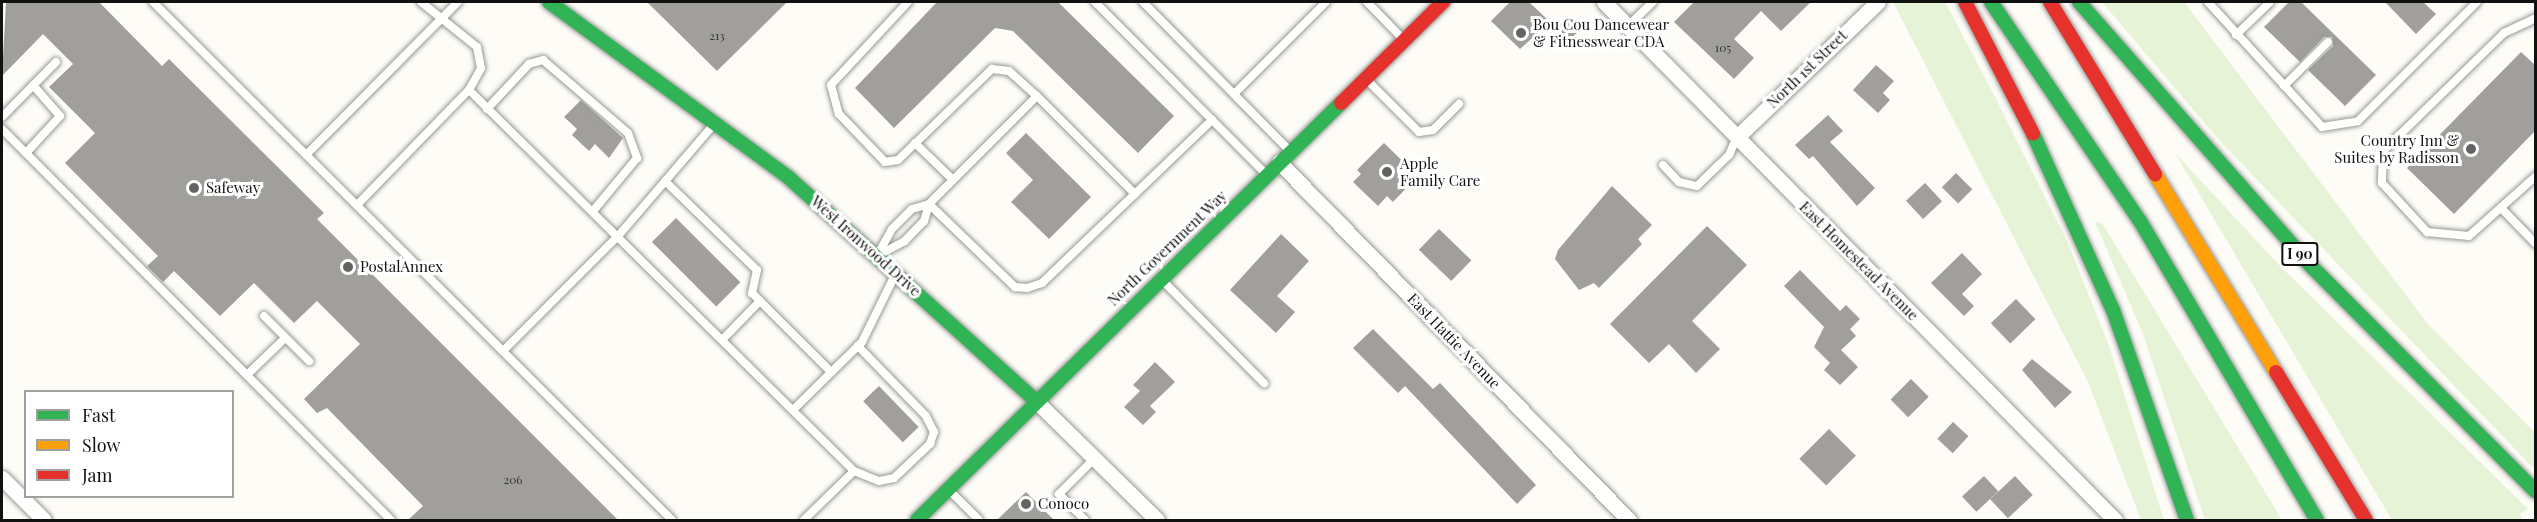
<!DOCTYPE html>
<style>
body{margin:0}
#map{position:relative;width:2537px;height:522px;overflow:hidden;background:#fdfcf7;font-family:"Playfair Display",serif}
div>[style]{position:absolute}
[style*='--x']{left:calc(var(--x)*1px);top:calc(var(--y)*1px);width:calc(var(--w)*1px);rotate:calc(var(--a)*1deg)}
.green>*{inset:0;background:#e7f3d7}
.building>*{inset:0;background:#a19f9c;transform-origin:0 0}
.roads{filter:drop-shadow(0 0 2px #979795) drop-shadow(0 0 2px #979795)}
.lane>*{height:8px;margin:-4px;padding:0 4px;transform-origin:4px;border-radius:4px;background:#fffffe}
.street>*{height:15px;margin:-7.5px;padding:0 7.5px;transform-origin:7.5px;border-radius:7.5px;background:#fffffe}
.fast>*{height:14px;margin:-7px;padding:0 7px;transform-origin:7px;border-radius:7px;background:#30b455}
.slow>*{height:14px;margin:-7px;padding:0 7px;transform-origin:7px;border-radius:7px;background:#ff9f0a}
.jam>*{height:14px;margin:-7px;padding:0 7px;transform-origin:7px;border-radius:7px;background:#e5322d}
.dots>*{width:16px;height:16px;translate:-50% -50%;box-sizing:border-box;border:3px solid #fff;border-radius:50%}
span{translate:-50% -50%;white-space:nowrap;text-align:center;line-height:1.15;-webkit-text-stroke:6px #fff;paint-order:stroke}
.number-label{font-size:12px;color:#353434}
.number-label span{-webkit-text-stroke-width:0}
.shield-label span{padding:2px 4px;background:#fff;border:2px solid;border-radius:4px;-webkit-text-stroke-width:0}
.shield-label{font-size:14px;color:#111;font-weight:700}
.poi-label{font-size:15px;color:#111}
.left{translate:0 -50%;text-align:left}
.right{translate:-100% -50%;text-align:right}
.street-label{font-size:15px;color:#111}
.frame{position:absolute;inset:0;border:3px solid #111;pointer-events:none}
.legend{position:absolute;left:24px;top:390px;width:210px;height:108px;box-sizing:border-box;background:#fff;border:2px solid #a0a0a0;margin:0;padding:8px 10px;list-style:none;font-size:18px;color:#111}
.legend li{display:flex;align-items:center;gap:12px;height:30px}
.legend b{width:30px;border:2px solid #a0a0a0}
</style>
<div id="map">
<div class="green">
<i style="clip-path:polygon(1893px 2px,1945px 2px,1995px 97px,2067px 241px,2108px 343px,2164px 520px,2141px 520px,2088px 382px)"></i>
<i style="clip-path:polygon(2102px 2px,2184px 2px,2427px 323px,2535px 433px,2535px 470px,2219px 140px)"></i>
<i style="clip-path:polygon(2175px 153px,2280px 266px,2528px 509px,2520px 514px,2522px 520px,2392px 520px)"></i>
<i style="clip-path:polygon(2095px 222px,2102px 223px,2282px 520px,2205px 520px,2143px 334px)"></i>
</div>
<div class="building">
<i style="clip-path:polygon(6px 2px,99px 2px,162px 66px,169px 59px,324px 213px,317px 219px,618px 520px,408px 520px,423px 506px,327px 408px,317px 413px,304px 399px,360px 344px,317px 301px,294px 323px,254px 283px,220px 316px,174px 271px,163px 282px,147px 266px,158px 256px,65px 163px,95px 133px,49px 87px,73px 64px,43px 34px,2px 76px)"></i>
<i style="clip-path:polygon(647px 2px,787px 2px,717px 71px)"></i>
<i style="clip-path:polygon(937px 2px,1058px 2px,1174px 116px,1138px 153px,1013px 31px,995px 28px,894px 128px,855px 88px)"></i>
<i style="clip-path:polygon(1510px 2px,1529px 2px,1550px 22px,1520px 49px,1491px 21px)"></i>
<i style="clip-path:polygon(1694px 2px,1811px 2px,1781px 31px,1761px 11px,1734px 39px,1754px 58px,1734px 79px,1674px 22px)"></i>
<i style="clip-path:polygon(2289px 2px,2301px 2px,2376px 75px,2345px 106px,2308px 70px,2333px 46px,2332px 37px,2324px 37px,2300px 62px,2264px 27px)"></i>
<i style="clip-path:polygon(2385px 2px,2423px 2px,2436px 14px,2416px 34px)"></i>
<i style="left:1565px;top:19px;width:18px;height:23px;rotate:45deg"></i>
<i style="clip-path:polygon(2521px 52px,2535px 65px,2535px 131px,2454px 214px,2407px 168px)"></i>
<i style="clip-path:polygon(1876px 65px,1894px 81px,1883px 93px,1890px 100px,1878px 113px,1853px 90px)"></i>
<i style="clip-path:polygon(581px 100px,623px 138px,609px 158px,595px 144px,589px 151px,572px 135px,577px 129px,564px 117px)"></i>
<i style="clip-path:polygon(1828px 115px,1843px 131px,1830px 142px,1875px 188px,1857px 206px,1813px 156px,1809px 159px,1795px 145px)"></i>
<i style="clip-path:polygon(1026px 133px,1091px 197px,1049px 239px,1011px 202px,1033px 180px,1006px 153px)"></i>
<i style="clip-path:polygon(1384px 143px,1418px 176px,1393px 202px,1387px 196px,1378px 206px,1353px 182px,1361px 174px,1357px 170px)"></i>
<i style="left:1956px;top:173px;width:23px;height:20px;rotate:45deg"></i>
<i style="left:1925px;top:183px;width:25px;height:26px;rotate:47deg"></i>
<i style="clip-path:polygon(1612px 186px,1652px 225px,1638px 239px,1642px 244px,1599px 288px,1594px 283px,1579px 290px,1555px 259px,1558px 250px)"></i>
<i style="left:676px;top:218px;width:91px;height:34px;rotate:45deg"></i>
<i style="clip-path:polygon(1707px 226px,1747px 265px,1692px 321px,1720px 349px,1696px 373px,1669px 344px,1649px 363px,1610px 324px)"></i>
<i style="left:1439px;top:229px;width:45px;height:29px;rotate:44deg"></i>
<i style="clip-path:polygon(1281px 234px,1309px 261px,1277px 296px,1295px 312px,1276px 333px,1230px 290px)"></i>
<i style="clip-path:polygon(1962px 253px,1982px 274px,1962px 294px,1974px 306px,1964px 316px,1931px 283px)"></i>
<i style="clip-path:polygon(1800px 270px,1840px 311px,1846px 305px,1860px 319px,1850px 329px,1856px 336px,1841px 350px,1858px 367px,1840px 385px,1824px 370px,1830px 363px,1814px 347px,1824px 327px,1784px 286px)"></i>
<i style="left:2016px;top:299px;width:28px;height:35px;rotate:46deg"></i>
<i style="clip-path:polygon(1373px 329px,1433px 389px,1440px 383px,1536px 485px,1517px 504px,1405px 386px,1398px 393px,1353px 348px)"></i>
<i style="clip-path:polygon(2032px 359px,2072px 392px,2055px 408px,2022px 370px)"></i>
<i style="clip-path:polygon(1155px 362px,1175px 382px,1150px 406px,1156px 412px,1143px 425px,1124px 407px,1140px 391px,1133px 385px)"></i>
<i style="left:1911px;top:379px;width:25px;height:29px;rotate:45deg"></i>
<i style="left:879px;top:386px;width:57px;height:22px;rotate:46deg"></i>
<i style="left:1953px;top:422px;width:21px;height:23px;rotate:43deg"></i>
<i style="left:1829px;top:429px;width:38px;height:42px;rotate:45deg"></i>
<i style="left:1984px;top:476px;width:21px;height:30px;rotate:47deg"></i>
<i style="left:2015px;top:476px;width:26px;height:34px;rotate:47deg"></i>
<i style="clip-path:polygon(1026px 492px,1054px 520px,997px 520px)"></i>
</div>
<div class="roads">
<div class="lane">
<i style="--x:153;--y:2;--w:733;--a:44.94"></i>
<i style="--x:908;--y:2;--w:113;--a:132.9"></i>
<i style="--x:831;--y:85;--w:30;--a:75"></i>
<i style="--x:839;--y:114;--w:66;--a:46.2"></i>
<i style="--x:885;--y:162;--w:13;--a:-9"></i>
<i style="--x:898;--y:160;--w:131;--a:-44.1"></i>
<i style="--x:992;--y:69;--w:17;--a:7"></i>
<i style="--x:1009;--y:71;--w:38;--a:42"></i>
<i style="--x:1095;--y:2;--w:241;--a:45.2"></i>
<i style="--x:1143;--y:2;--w:208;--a:45.4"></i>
<i style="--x:1367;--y:2;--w:52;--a:45.8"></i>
<i style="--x:2208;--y:2;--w:169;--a:47.6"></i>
<i style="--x:2322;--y:127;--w:36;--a:-9"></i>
<i style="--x:2358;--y:121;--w:168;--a:-45"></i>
<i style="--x:2536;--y:18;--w:35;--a:155"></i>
<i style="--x:2504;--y:33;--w:169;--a:135.7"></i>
<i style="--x:2383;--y:151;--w:32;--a:92"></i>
<i style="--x:2382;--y:183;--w:67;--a:47.4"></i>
<i style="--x:2427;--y:232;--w:42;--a:5.4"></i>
<i style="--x:2469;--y:236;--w:90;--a:-41.8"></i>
<i style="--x:1628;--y:26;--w:35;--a:-44"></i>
<i style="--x:2236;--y:35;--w:47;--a:-44.1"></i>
<i style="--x:1366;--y:79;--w:75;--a:45"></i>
<i style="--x:1419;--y:132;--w:14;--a:-8"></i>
<i style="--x:1433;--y:130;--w:37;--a:-45"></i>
<i style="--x:2284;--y:86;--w:62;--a:-45"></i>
<i style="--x:469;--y:90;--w:542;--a:44.7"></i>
<i style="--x:854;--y:471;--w:70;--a:135.6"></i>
<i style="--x:1234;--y:94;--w:130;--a:-45"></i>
<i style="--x:487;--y:109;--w:62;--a:-47"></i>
<i style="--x:529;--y:64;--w:15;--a:-16"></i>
<i style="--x:543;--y:60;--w:112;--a:40.7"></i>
<i style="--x:628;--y:133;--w:27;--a:70"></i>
<i style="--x:637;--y:158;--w:69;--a:129.7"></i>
<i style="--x:2;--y:117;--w:77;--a:-45.5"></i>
<i style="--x:2;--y:129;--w:552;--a:45.15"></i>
<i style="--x:915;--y:143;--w:53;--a:44.2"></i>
<i style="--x:26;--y:153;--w:50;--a:-47.4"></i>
<i style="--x:60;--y:116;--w:41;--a:-131.1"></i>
<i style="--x:307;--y:154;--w:214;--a:-45.2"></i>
<i style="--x:1663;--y:165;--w:23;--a:47"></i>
<i style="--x:1679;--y:182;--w:18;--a:13"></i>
<i style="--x:1697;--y:186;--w:45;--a:-44.1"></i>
<i style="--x:1729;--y:155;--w:20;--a:-66"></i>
<i style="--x:665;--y:181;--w:128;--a:44.1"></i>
<i style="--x:757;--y:270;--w:24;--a:102"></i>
<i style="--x:752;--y:293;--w:112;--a:45"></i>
<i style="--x:1135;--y:194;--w:139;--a:-135"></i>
<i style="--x:1037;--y:96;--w:153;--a:135"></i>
<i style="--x:929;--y:204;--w:120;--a:44"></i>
<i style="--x:1015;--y:287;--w:12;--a:5"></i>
<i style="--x:1027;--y:288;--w:16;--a:-18"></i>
<i style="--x:1042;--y:283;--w:236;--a:-43.8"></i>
<i style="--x:929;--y:204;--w:18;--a:106"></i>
<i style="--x:924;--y:221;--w:28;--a:134"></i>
<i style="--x:905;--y:241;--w:32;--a:152"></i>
<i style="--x:877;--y:256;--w:31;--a:-61"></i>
<i style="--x:892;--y:229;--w:28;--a:-45"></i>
<i style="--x:912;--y:209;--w:18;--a:-16"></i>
<i style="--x:357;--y:205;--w:161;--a:-45.8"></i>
<i style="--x:469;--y:90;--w:25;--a:-61"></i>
<i style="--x:481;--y:68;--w:21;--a:-101"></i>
<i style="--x:477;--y:47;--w:72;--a:-141.2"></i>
<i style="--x:2502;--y:209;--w:49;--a:45.8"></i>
<i style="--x:1163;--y:281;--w:144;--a:45.3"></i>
<i style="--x:264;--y:316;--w:64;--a:45"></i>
<i style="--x:723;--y:339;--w:53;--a:-45.8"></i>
<i style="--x:503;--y:351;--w:164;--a:-45"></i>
<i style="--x:619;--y:235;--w:146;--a:-49.4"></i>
<i style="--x:247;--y:375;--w:53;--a:-44.2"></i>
<i style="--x:793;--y:410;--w:97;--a:-44.6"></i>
<i style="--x:862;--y:342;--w:72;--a:-63.8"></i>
<i style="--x:854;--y:471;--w:27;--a:22"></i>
<i style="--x:879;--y:481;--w:15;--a:-11"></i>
<i style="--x:894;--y:478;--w:50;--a:-43.4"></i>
<i style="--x:930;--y:444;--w:13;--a:-72"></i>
<i style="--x:934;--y:432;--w:18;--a:-117"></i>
<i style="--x:926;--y:416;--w:98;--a:-134.2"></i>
<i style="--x:949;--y:490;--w:42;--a:45"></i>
<i style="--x:1085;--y:520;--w:37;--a:-135"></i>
<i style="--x:1059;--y:494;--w:49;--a:-45"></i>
</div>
<div class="street">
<i style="--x:1604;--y:2;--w:728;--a:45.39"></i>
<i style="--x:1737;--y:137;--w:195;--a:-43.8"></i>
<i style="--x:1279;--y:162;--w:501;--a:45.65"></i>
<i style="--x:1035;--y:400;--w:171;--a:44.5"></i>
<i style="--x:2;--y:478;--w:59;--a:45"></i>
</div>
<div class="fast">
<i style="--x:549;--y:2;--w:296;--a:36.2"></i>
<i style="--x:788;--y:177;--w:333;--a:42.1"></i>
<i style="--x:1991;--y:2;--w:265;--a:55.8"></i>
<i style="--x:2140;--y:221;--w:347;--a:59.4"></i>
<i style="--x:2079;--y:2;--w:353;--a:48.7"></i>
<i style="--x:2312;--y:267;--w:317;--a:45.1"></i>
<i style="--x:2033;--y:134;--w:193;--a:65.6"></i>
<i style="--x:2113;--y:310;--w:223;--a:70.6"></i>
<i style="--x:917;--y:520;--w:595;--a:-44.52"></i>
</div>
<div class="slow">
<i style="--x:2155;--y:174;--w:232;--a:58.6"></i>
</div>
<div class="jam">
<i style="--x:1965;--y:2;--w:148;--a:62.7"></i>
<i style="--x:2050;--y:2;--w:202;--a:58.6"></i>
<i style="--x:1341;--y:103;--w:144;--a:-44.7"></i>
<i style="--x:2276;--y:372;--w:173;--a:58.7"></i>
</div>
</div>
<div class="dots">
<i style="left:1521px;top:33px;background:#646362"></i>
<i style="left:2471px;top:149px;background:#646362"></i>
<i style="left:1387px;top:172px;background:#646362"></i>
<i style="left:194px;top:188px;background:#646362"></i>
<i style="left:348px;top:267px;background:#646362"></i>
<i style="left:1026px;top:504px;background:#646362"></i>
</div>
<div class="number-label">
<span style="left:717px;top:36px">213</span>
<span style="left:1723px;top:48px">105</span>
<span style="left:513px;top:480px">206</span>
</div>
<div class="shield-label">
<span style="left:2300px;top:254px">I 90</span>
</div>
<div class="poi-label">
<span class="left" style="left:1533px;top:33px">Bou Cou Dancewear<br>&amp; Fitnesswear CDA</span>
<span class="right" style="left:2459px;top:149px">Country Inn &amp;<br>Suites by Radisson</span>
<span class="left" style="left:1400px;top:172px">Apple<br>Family Care</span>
<span class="left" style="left:206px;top:188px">Safeway</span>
<span class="left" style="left:360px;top:267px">PostalAnnex</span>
<span class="left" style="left:1038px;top:504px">Conoco</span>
</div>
<div class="street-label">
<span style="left:1807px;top:69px;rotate:-44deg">North 1st Street</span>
<span style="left:866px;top:246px;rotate:42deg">West Ironwood Drive</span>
<span style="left:1167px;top:248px;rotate:-44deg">North Government Way</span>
<span style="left:1859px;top:261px;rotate:45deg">East Homestead Avenue</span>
<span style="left:1454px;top:341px;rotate:46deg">East Hattie Avenue</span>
</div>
<div class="frame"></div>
<ul class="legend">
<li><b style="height:8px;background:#30b455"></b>Fast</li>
<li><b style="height:8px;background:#ff9f0a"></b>Slow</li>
<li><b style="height:8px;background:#e5322d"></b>Jam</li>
</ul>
</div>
